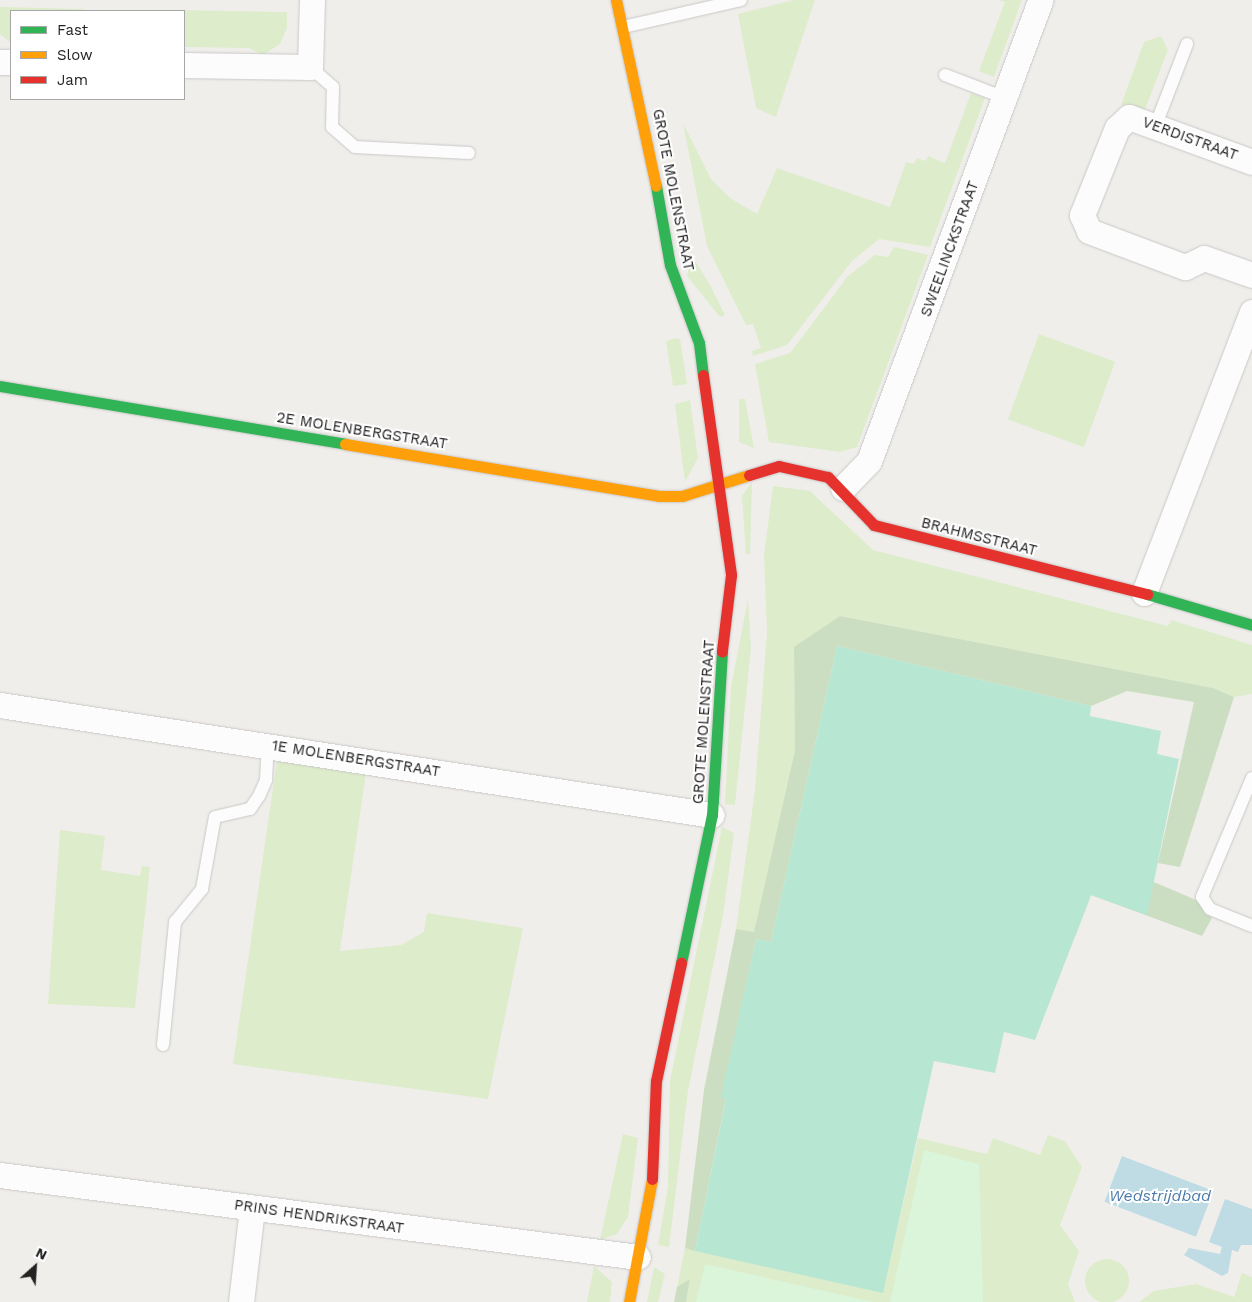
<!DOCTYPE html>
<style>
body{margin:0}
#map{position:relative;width:1252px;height:1302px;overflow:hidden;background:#f0eeeb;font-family:"Work Sans",sans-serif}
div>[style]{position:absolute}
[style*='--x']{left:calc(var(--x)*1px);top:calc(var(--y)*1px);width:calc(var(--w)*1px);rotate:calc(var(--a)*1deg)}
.grass>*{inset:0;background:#ddeccb;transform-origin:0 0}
.round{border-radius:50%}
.forest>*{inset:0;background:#cbdec1}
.park>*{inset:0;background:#daf5da}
.pitch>*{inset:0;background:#b7e6d2}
.water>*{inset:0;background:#bfdbe3;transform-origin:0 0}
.roads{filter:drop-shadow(0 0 1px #c9c8c7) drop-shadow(0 0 1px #c9c8c7)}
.lane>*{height:12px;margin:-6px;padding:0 6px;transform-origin:6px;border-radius:6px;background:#fdfcfc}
.street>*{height:25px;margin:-12.5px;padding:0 12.5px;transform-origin:12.5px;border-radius:12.5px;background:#fdfcfc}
.fast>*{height:11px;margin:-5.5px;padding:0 5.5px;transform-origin:5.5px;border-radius:5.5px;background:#30b455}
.slow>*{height:11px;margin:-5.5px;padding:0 5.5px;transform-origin:5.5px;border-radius:5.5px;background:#ff9f0a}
.jam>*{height:11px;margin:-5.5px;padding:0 5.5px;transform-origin:5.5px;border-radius:5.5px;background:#e5322d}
span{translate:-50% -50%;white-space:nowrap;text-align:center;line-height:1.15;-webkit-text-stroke:4px #fff;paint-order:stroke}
.street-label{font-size:15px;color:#222}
.water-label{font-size:16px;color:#4a7aab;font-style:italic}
.legend{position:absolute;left:10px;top:10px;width:175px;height:90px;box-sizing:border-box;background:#fff;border:1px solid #a7a7a7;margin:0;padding:6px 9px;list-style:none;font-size:15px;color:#222}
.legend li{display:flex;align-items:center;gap:10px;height:25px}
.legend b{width:25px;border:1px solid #a7a7a7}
.north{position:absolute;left:10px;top:1242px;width:50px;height:50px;-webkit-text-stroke:4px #fff;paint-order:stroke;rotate:26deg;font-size:14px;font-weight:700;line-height:20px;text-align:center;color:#222}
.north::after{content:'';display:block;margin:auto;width:18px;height:22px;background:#222;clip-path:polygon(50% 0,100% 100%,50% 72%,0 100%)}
</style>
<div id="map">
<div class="grass">
<i style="clip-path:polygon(794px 0,815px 0,776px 117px,756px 108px,738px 14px)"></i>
<i style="clip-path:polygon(999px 0,1022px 0,994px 77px,979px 71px,1005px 2px)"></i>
<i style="clip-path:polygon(0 7px,84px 9px,84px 11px,11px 11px,11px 43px,0 34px)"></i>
<i style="clip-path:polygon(179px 10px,287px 12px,287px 28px,280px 44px,263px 55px,249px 48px,184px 47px,184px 11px)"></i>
<i style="clip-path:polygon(1161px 36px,1168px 50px,1144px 112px,1121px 105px,1144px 42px)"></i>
<i style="clip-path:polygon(971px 93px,985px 98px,930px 247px,879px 239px,852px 261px,787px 345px,753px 356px,752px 351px,761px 348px,753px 324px,746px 325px,707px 246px,683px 123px,711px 179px,730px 198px,757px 214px,777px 168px,890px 207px,906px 162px,914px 164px,917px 158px,926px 161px,928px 156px,945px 163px)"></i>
<i style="clip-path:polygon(894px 247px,928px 255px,857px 447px,840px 452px,769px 442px,755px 364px,790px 353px,848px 276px,875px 255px,888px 257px)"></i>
<i style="clip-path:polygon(696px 262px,710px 285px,725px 315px,720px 317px,687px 276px,690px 263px)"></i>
<i style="left:1039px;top:334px;width:81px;height:91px;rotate:20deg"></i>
<i style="clip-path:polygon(676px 338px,680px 339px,687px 384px,673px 386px,666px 341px)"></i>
<i style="clip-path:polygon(739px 399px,745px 399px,754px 448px,739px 442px)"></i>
<i style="clip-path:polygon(690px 400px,698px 458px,685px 482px,675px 404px)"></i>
<i style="clip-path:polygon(752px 482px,750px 554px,746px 554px,742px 496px)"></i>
<i style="clip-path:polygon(773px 486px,810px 491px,873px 550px,1168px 626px,1171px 620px,1252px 645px,1252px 694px,1234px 697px,1213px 688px,840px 616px,794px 648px,795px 750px,754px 933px,736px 929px,755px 790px,767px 632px,764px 556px)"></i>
<i style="clip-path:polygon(748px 599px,751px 648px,735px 805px,725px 804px,731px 687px)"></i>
<i style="clip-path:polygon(277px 760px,366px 773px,340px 951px,401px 945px,424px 932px,427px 913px,523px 928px,488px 1099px,233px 1064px)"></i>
<i style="clip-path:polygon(722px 827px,734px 833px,723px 916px,688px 1091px,669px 1247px,658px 1245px,668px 1187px,670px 1081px)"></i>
<i style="clip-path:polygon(60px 830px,105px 836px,101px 870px,140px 876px,142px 866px,150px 867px,135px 1008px,48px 1004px)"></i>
<i style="clip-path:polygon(623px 1134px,638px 1138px,628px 1217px,617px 1234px,600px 1240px)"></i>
<i style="clip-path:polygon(1048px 1135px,1065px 1141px,1082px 1167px,1060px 1225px,1079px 1251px,1068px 1284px,1075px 1302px,686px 1302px,690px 1280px,677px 1287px,685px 1248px,883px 1292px,918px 1138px,987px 1154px,993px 1138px,1040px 1155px)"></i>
<i class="round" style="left:1085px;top:1259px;width:44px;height:44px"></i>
<i style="clip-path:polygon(594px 1266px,612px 1282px,610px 1302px,587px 1302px)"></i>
<i style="clip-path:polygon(654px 1267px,665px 1274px,658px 1302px,647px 1302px)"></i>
<i style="clip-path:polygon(1242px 1273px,1252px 1277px,1252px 1302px,1139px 1302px,1154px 1291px,1196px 1284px,1234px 1297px)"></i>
</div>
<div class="forest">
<i style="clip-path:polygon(840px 616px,1213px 688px,1234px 697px,1180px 867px,1158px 863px,1194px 702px,1127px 691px,1091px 706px,837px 646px,771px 942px,756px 939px,722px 1096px,726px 1098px,695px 1251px,685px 1248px,704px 1090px,736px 929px,754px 932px,795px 750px,794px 647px)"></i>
<i style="clip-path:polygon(1072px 864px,1154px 882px,1196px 900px,1212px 918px,1202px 936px,1091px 895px,1075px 937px)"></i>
<i style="clip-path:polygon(690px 1279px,686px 1302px,674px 1302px,677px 1287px)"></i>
</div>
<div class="park">
<i style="clip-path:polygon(924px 1150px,979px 1164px,983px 1302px,890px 1302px)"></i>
<i style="clip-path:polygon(705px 1264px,873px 1302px,696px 1302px)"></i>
</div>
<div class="pitch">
<i style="clip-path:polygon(837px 646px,1091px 706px,1090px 716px,1161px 731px,1157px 754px,1179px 759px,1147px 915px,1091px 895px,1035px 1040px,1004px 1032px,995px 1073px,934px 1061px,883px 1293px,695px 1251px,726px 1099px,721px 1097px,756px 939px,771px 942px)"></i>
</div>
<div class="water">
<i style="left:1122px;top:1156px;width:98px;height:49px;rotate:21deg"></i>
<i style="clip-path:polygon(1225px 1199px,1252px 1209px,1252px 1245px,1241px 1245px,1238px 1252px,1232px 1250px,1228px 1273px,1222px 1276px,1184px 1255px,1189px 1248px,1220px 1254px,1222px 1247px,1209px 1242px)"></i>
</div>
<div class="roads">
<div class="lane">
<i style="--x:623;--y:27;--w:121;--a:-12.9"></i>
<i style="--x:310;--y:67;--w:30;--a:41"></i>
<i style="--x:333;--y:87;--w:40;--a:91.4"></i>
<i style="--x:332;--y:127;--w:30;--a:41"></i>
<i style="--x:355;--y:147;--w:114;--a:3"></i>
<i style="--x:945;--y:75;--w:64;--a:21"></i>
<i style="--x:1155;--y:127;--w:89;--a:-68.9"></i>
<i style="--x:1252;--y:778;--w:129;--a:112.8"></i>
<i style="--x:1202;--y:897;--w:14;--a:56"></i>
<i style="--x:1210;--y:909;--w:45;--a:22"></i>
<i style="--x:163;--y:1045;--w:124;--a:-84.4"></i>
<i style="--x:175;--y:922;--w:43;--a:-50.7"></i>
<i style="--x:202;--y:889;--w:73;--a:-79.8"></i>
<i style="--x:215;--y:817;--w:36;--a:-13"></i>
<i style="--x:250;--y:809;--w:16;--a:-55"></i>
<i style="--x:259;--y:796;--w:17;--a:-66"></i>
<i style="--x:266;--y:780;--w:34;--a:-87"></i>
</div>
<div class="street">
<i style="--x:0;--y:62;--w:11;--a:0"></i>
<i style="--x:184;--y:65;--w:126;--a:0.9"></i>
<i style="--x:310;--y:67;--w:67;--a:-88.3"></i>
<i style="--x:1252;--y:162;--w:131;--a:-159.9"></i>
<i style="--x:1129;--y:117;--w:16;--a:137"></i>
<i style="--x:1117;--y:128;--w:94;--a:111.9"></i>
<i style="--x:1082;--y:215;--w:17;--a:66"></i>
<i style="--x:1089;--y:231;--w:103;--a:20.6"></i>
<i style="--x:1185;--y:267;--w:21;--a:-25"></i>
<i style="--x:1204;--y:258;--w:51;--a:19.5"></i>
<i style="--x:843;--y:488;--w:37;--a:-46"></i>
<i style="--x:869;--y:461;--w:492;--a:-69.6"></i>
<i style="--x:1144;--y:593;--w:301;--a:-69"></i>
<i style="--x:0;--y:705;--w:720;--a:8.78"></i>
<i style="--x:0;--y:1175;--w:643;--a:7.32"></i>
<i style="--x:241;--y:1302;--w:95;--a:-83.3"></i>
</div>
<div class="fast">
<i style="--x:656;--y:186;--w:80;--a:80"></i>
<i style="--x:670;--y:265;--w:83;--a:69.6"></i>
<i style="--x:699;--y:343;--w:32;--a:83"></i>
<i style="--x:0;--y:386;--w:350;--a:9.5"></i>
<i style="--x:1147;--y:594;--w:109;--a:16.4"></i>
<i style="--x:681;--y:963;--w:151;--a:-78.2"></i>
<i style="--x:712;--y:815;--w:164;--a:-86.5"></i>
</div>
<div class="slow">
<i style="--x:616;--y:0;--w:190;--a:77.9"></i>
<i style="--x:345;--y:444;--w:318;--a:9.4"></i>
<i style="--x:659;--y:496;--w:23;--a:0"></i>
<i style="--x:682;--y:496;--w:70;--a:-17.4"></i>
<i style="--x:629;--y:1302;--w:125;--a:-79.4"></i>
</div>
<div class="jam">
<i style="--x:703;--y:375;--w:202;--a:82"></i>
<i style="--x:731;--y:575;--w:77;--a:96.8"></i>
<i style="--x:749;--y:475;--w:31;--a:-17"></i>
<i style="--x:779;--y:466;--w:50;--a:12.7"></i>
<i style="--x:828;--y:477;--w:66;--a:46.2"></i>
<i style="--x:874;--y:525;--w:282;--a:14.2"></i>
<i style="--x:652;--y:1179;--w:98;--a:-87.7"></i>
<i style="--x:656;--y:1081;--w:121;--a:-78"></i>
</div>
</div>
<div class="street-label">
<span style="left:1190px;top:139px;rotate:20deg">VERDISTRAAT</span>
<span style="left:673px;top:190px;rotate:79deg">GROTE MOLENSTRAAT</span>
<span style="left:950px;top:249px;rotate:-70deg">SWEELINCKSTRAAT</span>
<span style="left:362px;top:431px;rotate:9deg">2E MOLENBERGSTRAAT</span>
<span style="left:979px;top:537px;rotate:14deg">BRAHMSSTRAAT</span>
<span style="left:704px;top:722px;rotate:-86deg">GROTE MOLENSTRAAT</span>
<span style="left:356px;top:759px;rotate:9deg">1E MOLENBERGSTRAAT</span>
<span style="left:319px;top:1217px;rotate:8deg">PRINS HENDRIKSTRAAT</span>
</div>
<div class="water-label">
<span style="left:1160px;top:1196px">Wedstrijdbad</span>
</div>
<ul class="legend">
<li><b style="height:6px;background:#30b455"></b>Fast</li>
<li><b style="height:6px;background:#ff9f0a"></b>Slow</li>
<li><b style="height:6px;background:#e5322d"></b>Jam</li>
</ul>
<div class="north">N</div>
</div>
